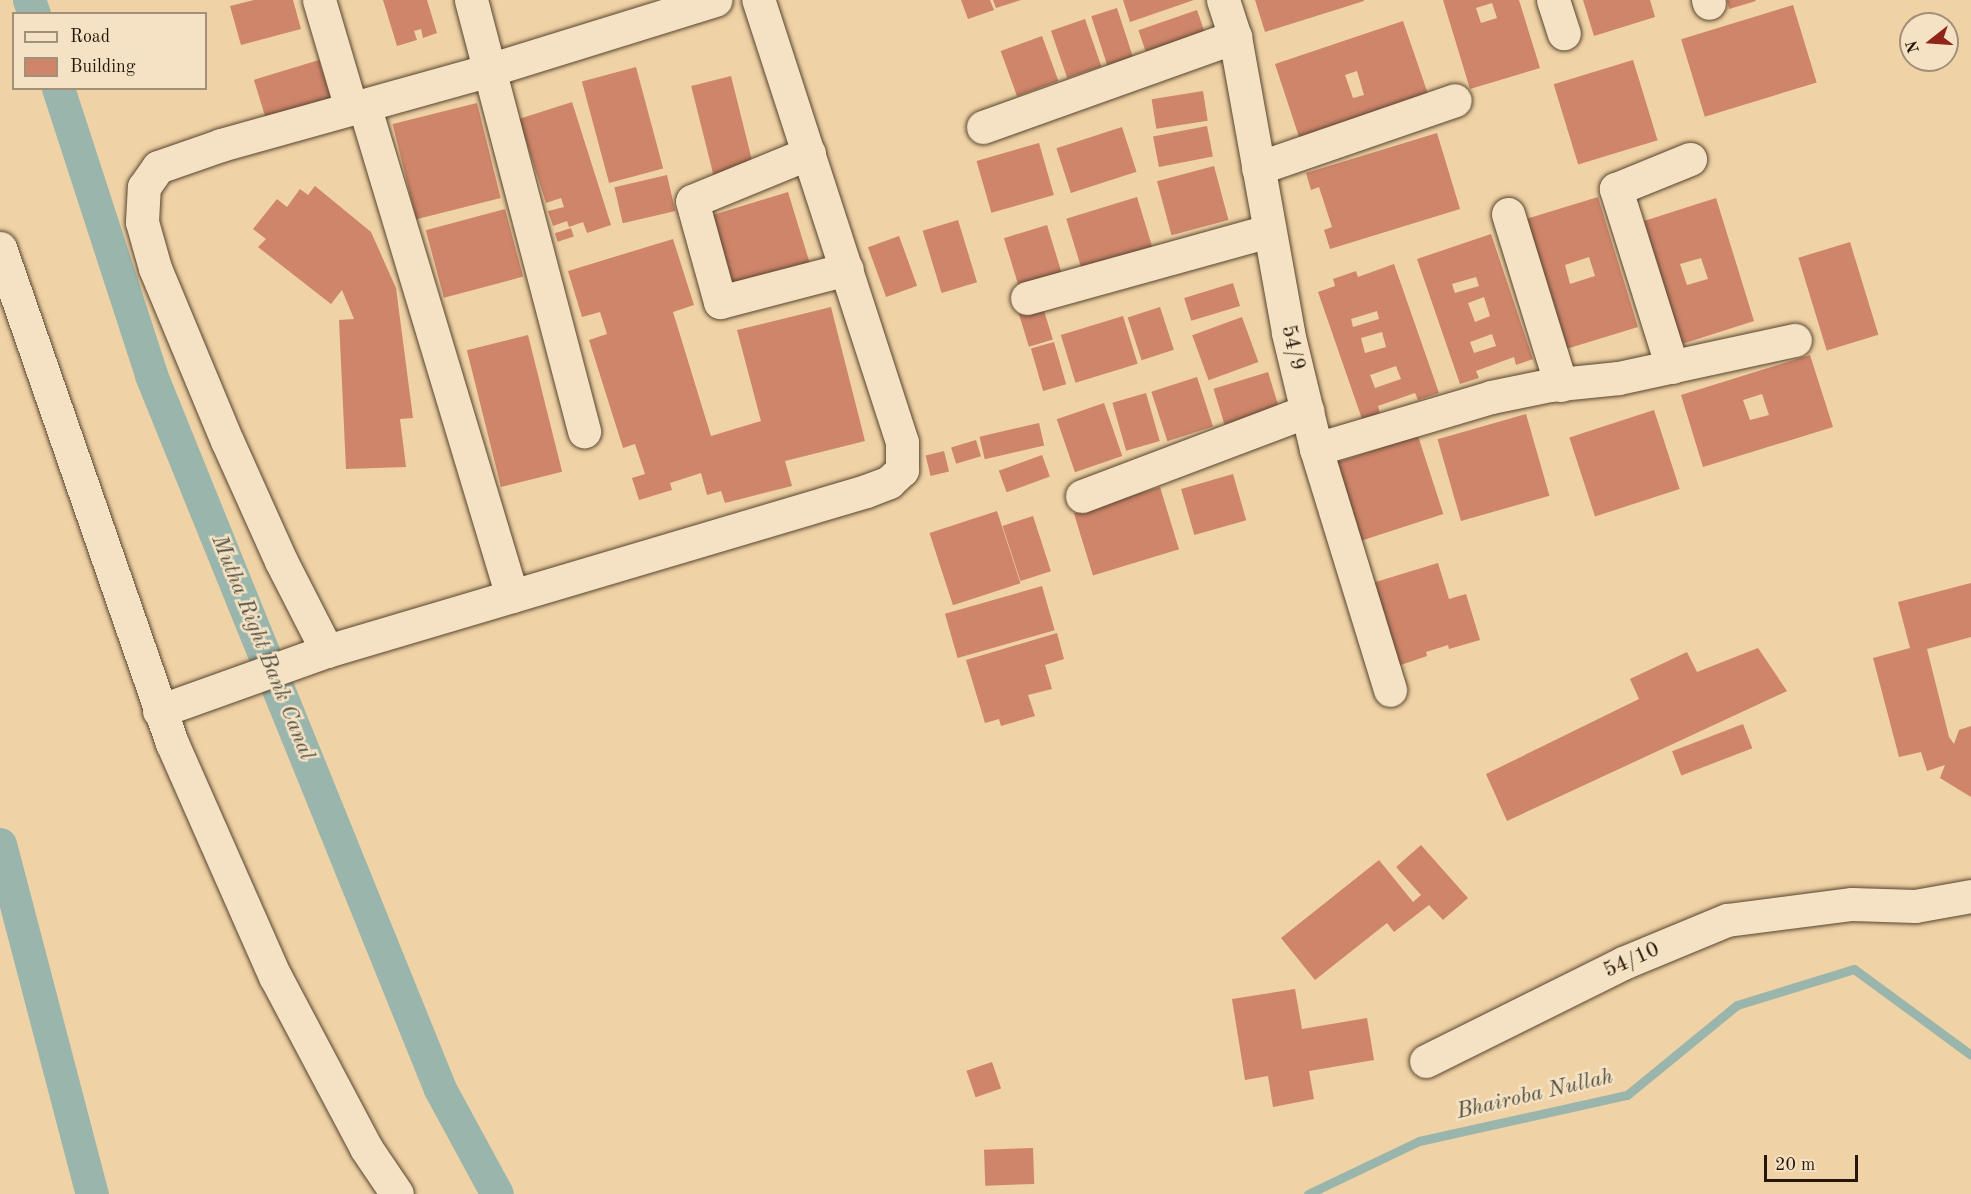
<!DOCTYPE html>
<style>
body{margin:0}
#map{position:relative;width:1971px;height:1194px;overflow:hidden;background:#efd2a5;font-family:"Old Standard TT",serif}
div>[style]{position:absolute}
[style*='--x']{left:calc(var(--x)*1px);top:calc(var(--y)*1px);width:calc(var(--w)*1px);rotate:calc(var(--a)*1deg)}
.stream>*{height:9px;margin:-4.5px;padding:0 4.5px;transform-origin:4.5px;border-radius:4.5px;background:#9ab6ac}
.canal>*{height:33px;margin:-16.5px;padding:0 16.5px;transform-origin:16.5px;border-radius:16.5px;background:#9ab6ac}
.building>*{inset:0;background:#ce856a;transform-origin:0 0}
.roads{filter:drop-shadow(0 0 2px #58452f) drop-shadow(0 0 2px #58452f)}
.minor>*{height:33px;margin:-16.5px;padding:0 16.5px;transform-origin:16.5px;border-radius:16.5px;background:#f5e2c4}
span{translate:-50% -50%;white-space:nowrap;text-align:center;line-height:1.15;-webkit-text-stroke:5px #f5e2c4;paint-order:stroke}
.street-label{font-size:21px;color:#251608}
.water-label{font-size:22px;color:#4e4e41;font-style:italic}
.legend{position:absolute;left:12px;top:12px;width:195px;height:78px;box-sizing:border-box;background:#f5e2c4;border:2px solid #a29079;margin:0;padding:8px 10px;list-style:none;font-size:18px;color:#251608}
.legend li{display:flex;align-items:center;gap:12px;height:30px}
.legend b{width:30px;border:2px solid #a29079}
.north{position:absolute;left:1899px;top:12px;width:60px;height:60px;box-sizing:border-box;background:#f5e2c4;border:2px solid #a29079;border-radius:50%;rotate:253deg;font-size:16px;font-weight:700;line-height:24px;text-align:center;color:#251608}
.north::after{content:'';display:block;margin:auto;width:21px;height:27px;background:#8f2418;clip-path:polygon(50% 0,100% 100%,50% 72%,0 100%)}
.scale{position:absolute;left:1764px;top:1155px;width:94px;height:27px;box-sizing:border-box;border:3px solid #251608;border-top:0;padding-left:8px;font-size:18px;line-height:21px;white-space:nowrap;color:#251608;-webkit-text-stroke:4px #f5e2c4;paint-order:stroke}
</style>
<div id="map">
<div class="stream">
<i style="--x:1308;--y:1194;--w:123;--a:-25.5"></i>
<i style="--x:1419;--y:1141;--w:213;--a:-12.5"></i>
<i style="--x:1627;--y:1095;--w:142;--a:-39.3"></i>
<i style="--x:1737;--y:1005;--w:122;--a:-17.1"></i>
<i style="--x:1854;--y:969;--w:145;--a:36.3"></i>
</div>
<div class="canal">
<i style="--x:29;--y:0;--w:15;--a:70"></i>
<i style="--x:58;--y:88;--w:302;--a:72"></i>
<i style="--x:151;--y:375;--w:770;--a:67.96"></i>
<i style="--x:440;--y:1089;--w:119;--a:61.5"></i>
<i style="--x:0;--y:844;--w:362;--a:75.3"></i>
</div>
<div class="building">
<i style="clip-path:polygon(254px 0,293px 0,301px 29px,241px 45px,230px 6px)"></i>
<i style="clip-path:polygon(383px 0,427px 0,437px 33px,423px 38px,421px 29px,414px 31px,417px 40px,397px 46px)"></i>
<i style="clip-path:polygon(961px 0,990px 0,994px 10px,968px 19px)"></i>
<i style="clip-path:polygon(993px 0,1021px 0,996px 8px)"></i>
<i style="clip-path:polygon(1123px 0,1194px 0,1130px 22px)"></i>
<i style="clip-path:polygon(1255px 0,1364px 0,1364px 1px,1265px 32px)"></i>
<i style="clip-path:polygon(evenodd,1443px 0,1519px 0,1540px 68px,1470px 89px,1443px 0,1492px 3px,1497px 18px,1481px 23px,1476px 8px,1492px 3px)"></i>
<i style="clip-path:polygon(1583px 0,1650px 0,1655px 17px,1594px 36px)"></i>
<i style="clip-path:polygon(1727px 0,1755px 0,1756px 1px,1729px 9px)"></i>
<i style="left:1793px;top:5px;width:81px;height:117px;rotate:73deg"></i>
<i style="left:1117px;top:8px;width:54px;height:27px;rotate:72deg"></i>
<i style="left:1197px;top:10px;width:28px;height:62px;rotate:71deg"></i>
<i style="left:1085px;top:19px;width:50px;height:36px;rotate:71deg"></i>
<i style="clip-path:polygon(evenodd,1403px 21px,1429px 97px,1300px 140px,1275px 64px,1403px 21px,1357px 71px,1364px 95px,1353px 98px,1345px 75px,1357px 71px)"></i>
<i style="left:1042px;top:36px;width:48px;height:44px;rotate:70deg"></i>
<i style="left:319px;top:60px;width:51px;height:68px;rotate:73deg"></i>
<i style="left:1633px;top:60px;width:84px;height:83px;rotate:73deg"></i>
<i style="left:636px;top:67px;width:105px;height:56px;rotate:75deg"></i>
<i style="left:731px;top:76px;width:93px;height:41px;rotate:76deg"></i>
<i style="left:1203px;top:91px;width:30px;height:52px;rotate:81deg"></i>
<i style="clip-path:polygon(572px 102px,611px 225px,587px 233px,583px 222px,569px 227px,567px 221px,553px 226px,548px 211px,564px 207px,561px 198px,546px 203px,519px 119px)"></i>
<i style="left:477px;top:103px;width:98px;height:87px;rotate:76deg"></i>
<i style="left:1207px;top:126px;width:31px;height:55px;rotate:79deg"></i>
<i style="left:1122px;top:127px;width:47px;height:69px;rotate:72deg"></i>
<i style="clip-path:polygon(1437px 133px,1460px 209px,1330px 249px,1324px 230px,1332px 227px,1319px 187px,1311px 190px,1306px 173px)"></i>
<i style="left:1039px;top:143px;width:54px;height:65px;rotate:74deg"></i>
<i style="left:1214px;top:166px;width:56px;height:59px;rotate:75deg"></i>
<i style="left:667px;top:175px;width:37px;height:54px;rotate:77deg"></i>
<i style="clip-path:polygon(315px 186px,371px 232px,396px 288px,413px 418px,400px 419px,406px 467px,346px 469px,339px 320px,354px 319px,342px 290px,331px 304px,258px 247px,266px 239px,253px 229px,277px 199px,287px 207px,300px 189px,308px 195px)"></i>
<i style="left:788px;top:192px;width:84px;height:86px;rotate:73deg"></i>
<i style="left:1137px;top:197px;width:54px;height:74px;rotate:73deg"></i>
<i style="clip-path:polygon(evenodd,1598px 197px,1638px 327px,1566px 349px,1526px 219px,1598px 197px,1589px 257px,1595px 276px,1570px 284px,1565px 265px,1589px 257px)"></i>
<i style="clip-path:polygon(evenodd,1716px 198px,1754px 321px,1682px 344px,1644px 221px,1716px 198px,1701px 258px,1708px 279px,1687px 285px,1680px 264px,1701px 258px)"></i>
<i style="left:505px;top:209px;width:70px;height:82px;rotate:75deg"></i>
<i style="left:958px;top:220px;width:65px;height:37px;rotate:73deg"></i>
<i style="left:1047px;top:225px;width:50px;height:45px;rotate:73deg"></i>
<i style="left:571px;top:228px;width:9px;height:17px;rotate:72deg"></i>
<i style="clip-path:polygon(evenodd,1491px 234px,1533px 359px,1516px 365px,1514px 357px,1476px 371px,1479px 378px,1460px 384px,1417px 259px,1491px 234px,1476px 277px,1479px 286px,1455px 293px,1452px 284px,1476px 277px,1491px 234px,1484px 297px,1490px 316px,1475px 322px,1468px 303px,1484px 297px,1491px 234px,1492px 334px,1496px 346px,1474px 353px,1470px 342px,1492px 334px)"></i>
<i style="left:899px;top:236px;width:53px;height:33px;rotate:70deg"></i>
<i style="clip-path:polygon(673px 239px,694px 305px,673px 312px,711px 436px,761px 421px,737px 330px,831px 307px,865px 441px,785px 461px,792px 486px,725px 503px,721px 491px,707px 495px,701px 473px,670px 483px,672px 490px,639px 500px,632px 478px,645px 474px,635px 444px,623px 448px,589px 340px,607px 334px,600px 312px,582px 317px,568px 271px)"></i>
<i style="left:1850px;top:242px;width:97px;height:54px;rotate:73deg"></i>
<i style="clip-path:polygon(evenodd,1394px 264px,1439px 393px,1418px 400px,1415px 393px,1378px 406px,1380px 413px,1362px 419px,1318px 292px,1335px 286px,1333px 279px,1356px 271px,1358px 277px,1394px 264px,1377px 311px,1379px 319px,1353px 327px,1351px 319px,1377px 311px,1394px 264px,1382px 332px,1386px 347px,1365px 353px,1361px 338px,1382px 332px,1394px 264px,1396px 366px,1401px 379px,1375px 388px,1370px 375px,1396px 366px)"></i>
<i style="left:1233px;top:283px;width:24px;height:51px;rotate:73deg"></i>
<i style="left:1042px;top:304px;width:37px;height:25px;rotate:73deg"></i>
<i style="left:1160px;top:307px;width:45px;height:34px;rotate:72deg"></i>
<i style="left:1123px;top:316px;width:50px;height:65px;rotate:73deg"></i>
<i style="left:1242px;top:317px;width:48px;height:53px;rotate:70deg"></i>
<i style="left:528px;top:335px;width:141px;height:63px;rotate:76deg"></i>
<i style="left:1054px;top:342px;width:44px;height:24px;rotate:74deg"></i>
<i style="clip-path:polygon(evenodd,1810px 355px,1833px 427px,1703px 467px,1681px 395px,1810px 355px,1762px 394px,1769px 415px,1750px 420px,1743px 400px,1762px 394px)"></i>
<i style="left:1268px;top:372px;width:41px;height:57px;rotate:73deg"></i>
<i style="left:1197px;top:377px;width:52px;height:48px;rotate:72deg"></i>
<i style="left:1146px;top:393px;width:50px;height:35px;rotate:74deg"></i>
<i style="left:1104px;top:403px;width:56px;height:50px;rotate:71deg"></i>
<i style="left:1654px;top:410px;width:83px;height:89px;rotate:72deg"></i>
<i style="left:1526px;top:414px;width:85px;height:92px;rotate:74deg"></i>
<i style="left:1039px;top:423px;width:23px;height:61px;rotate:77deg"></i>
<i style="left:1418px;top:436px;width:82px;height:89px;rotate:72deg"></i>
<i style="left:976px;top:440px;width:17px;height:26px;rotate:73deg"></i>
<i style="left:944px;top:451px;width:21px;height:19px;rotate:76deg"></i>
<i style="left:1042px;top:455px;width:23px;height:46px;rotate:70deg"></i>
<i style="left:1233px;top:474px;width:48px;height:54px;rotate:74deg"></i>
<i style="left:1160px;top:487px;width:65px;height:90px;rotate:73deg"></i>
<i style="left:997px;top:511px;width:76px;height:71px;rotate:72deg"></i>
<i style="left:1033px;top:516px;width:58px;height:32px;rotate:72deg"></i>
<i style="clip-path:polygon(1438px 563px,1449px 599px,1466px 594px,1480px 640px,1449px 649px,1448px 645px,1426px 652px,1427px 656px,1395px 667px,1369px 584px)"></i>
<i style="clip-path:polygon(1971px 583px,1971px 637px,1927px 649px,1949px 737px,1954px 744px,1959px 730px,1971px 726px,1971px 797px,1940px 778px,1945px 765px,1927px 771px,1921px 752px,1899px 757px,1873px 658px,1910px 648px,1898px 602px)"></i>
<i style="left:1042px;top:586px;width:46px;height:101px;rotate:74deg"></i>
<i style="clip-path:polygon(1057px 633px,1064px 659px,1045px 665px,1052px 689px,1028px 695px,1035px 716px,1001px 726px,999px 719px,985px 723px,966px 660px)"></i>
<i style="clip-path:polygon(1758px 648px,1787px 691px,1507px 821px,1486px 774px,1639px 699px,1630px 679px,1687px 652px,1697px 672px)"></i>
<i style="left:1743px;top:724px;width:26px;height:76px;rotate:69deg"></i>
<i style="clip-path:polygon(1421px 845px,1468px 898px,1443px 920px,1429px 905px,1394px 932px,1387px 923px,1315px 980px,1281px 938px,1379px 860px,1413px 902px,1421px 895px,1396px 867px)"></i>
<i style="clip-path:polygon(1295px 989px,1302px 1029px,1367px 1018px,1374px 1060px,1309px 1071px,1314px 1099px,1273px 1107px,1268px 1076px,1245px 1080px,1232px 999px)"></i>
<i style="left:992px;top:1062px;width:28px;height:27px;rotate:71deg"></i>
<i style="left:1033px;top:1148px;width:36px;height:49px;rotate:88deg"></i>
</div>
<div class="roads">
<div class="minor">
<i style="--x:319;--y:0;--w:113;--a:73.5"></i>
<i style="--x:471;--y:0;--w:446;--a:75.3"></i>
<i style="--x:1223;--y:0;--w:39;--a:72"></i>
<i style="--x:1235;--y:37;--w:301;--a:79.8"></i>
<i style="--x:1288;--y:333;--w:119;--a:76.4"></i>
<i style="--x:1316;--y:449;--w:252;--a:72.9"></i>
<i style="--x:1553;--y:0;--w:35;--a:72"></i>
<i style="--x:1708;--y:0;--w:3;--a:72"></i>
<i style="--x:364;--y:105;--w:513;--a:73.23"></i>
<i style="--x:983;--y:127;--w:268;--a:-19.7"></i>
<i style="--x:809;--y:153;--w:126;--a:157.7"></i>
<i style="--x:692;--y:201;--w:105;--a:74.5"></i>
<i style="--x:720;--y:302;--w:131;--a:-14.6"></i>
<i style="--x:1258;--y:168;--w:208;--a:-19"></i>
<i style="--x:1508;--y:214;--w:179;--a:72.8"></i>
<i style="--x:0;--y:248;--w:524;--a:70.84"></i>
<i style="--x:172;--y:743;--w:255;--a:66.2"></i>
<i style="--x:275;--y:976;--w:195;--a:62.1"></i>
<i style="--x:366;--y:1148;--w:55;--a:56"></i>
<i style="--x:1027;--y:298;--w:251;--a:-15.5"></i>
<i style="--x:1672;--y:367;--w:187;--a:-107.5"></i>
<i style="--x:1616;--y:189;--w:80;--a:-22.1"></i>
<i style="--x:1316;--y:449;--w:183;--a:-16.5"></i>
<i style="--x:1491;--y:397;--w:60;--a:-11.5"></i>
<i style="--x:1550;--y:385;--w:69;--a:-5.8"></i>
<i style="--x:1619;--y:378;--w:180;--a:-12.2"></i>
<i style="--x:1082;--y:496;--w:241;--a:-20.7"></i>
<i style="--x:327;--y:651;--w:101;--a:-117.1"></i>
<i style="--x:281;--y:561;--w:132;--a:-114.2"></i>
<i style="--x:227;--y:441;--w:187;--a:-112.6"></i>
<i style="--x:155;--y:268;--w:48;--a:-105.8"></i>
<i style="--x:142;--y:222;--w:35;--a:-87"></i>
<i style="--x:144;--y:187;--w:24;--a:-55"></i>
<i style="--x:158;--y:167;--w:67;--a:-19.2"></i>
<i style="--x:221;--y:145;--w:278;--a:-15.6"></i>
<i style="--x:489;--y:70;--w:237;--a:-17.2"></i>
<i style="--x:159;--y:711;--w:178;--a:-19.7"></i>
<i style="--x:327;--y:651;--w:562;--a:-16.53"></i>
<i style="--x:866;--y:491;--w:25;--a:-21"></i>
<i style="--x:889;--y:482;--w:18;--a:-43"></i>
<i style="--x:902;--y:470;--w:28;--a:-90"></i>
<i style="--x:902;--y:442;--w:465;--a:-108"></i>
<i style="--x:1426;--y:1061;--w:220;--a:-26.4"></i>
<i style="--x:1623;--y:963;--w:113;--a:-22.5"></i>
<i style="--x:1727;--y:920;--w:126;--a:-7.3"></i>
<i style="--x:1852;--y:904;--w:63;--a:1.8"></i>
<i style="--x:1915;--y:906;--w:57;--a:-10.1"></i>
</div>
</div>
<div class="street-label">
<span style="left:1292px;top:348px;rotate:77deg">54/9</span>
<span style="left:1632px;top:961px;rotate:-24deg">54/10</span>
</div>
<div class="water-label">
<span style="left:262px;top:648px;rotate:68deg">Mutha Right Bank Canal</span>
<span style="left:1535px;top:1095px;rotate:-13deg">Bhairoba Nullah</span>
</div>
<ul class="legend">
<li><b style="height:8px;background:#f5e2c4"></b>Road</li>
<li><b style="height:16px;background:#ce856a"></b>Building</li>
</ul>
<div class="north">N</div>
<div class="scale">20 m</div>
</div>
